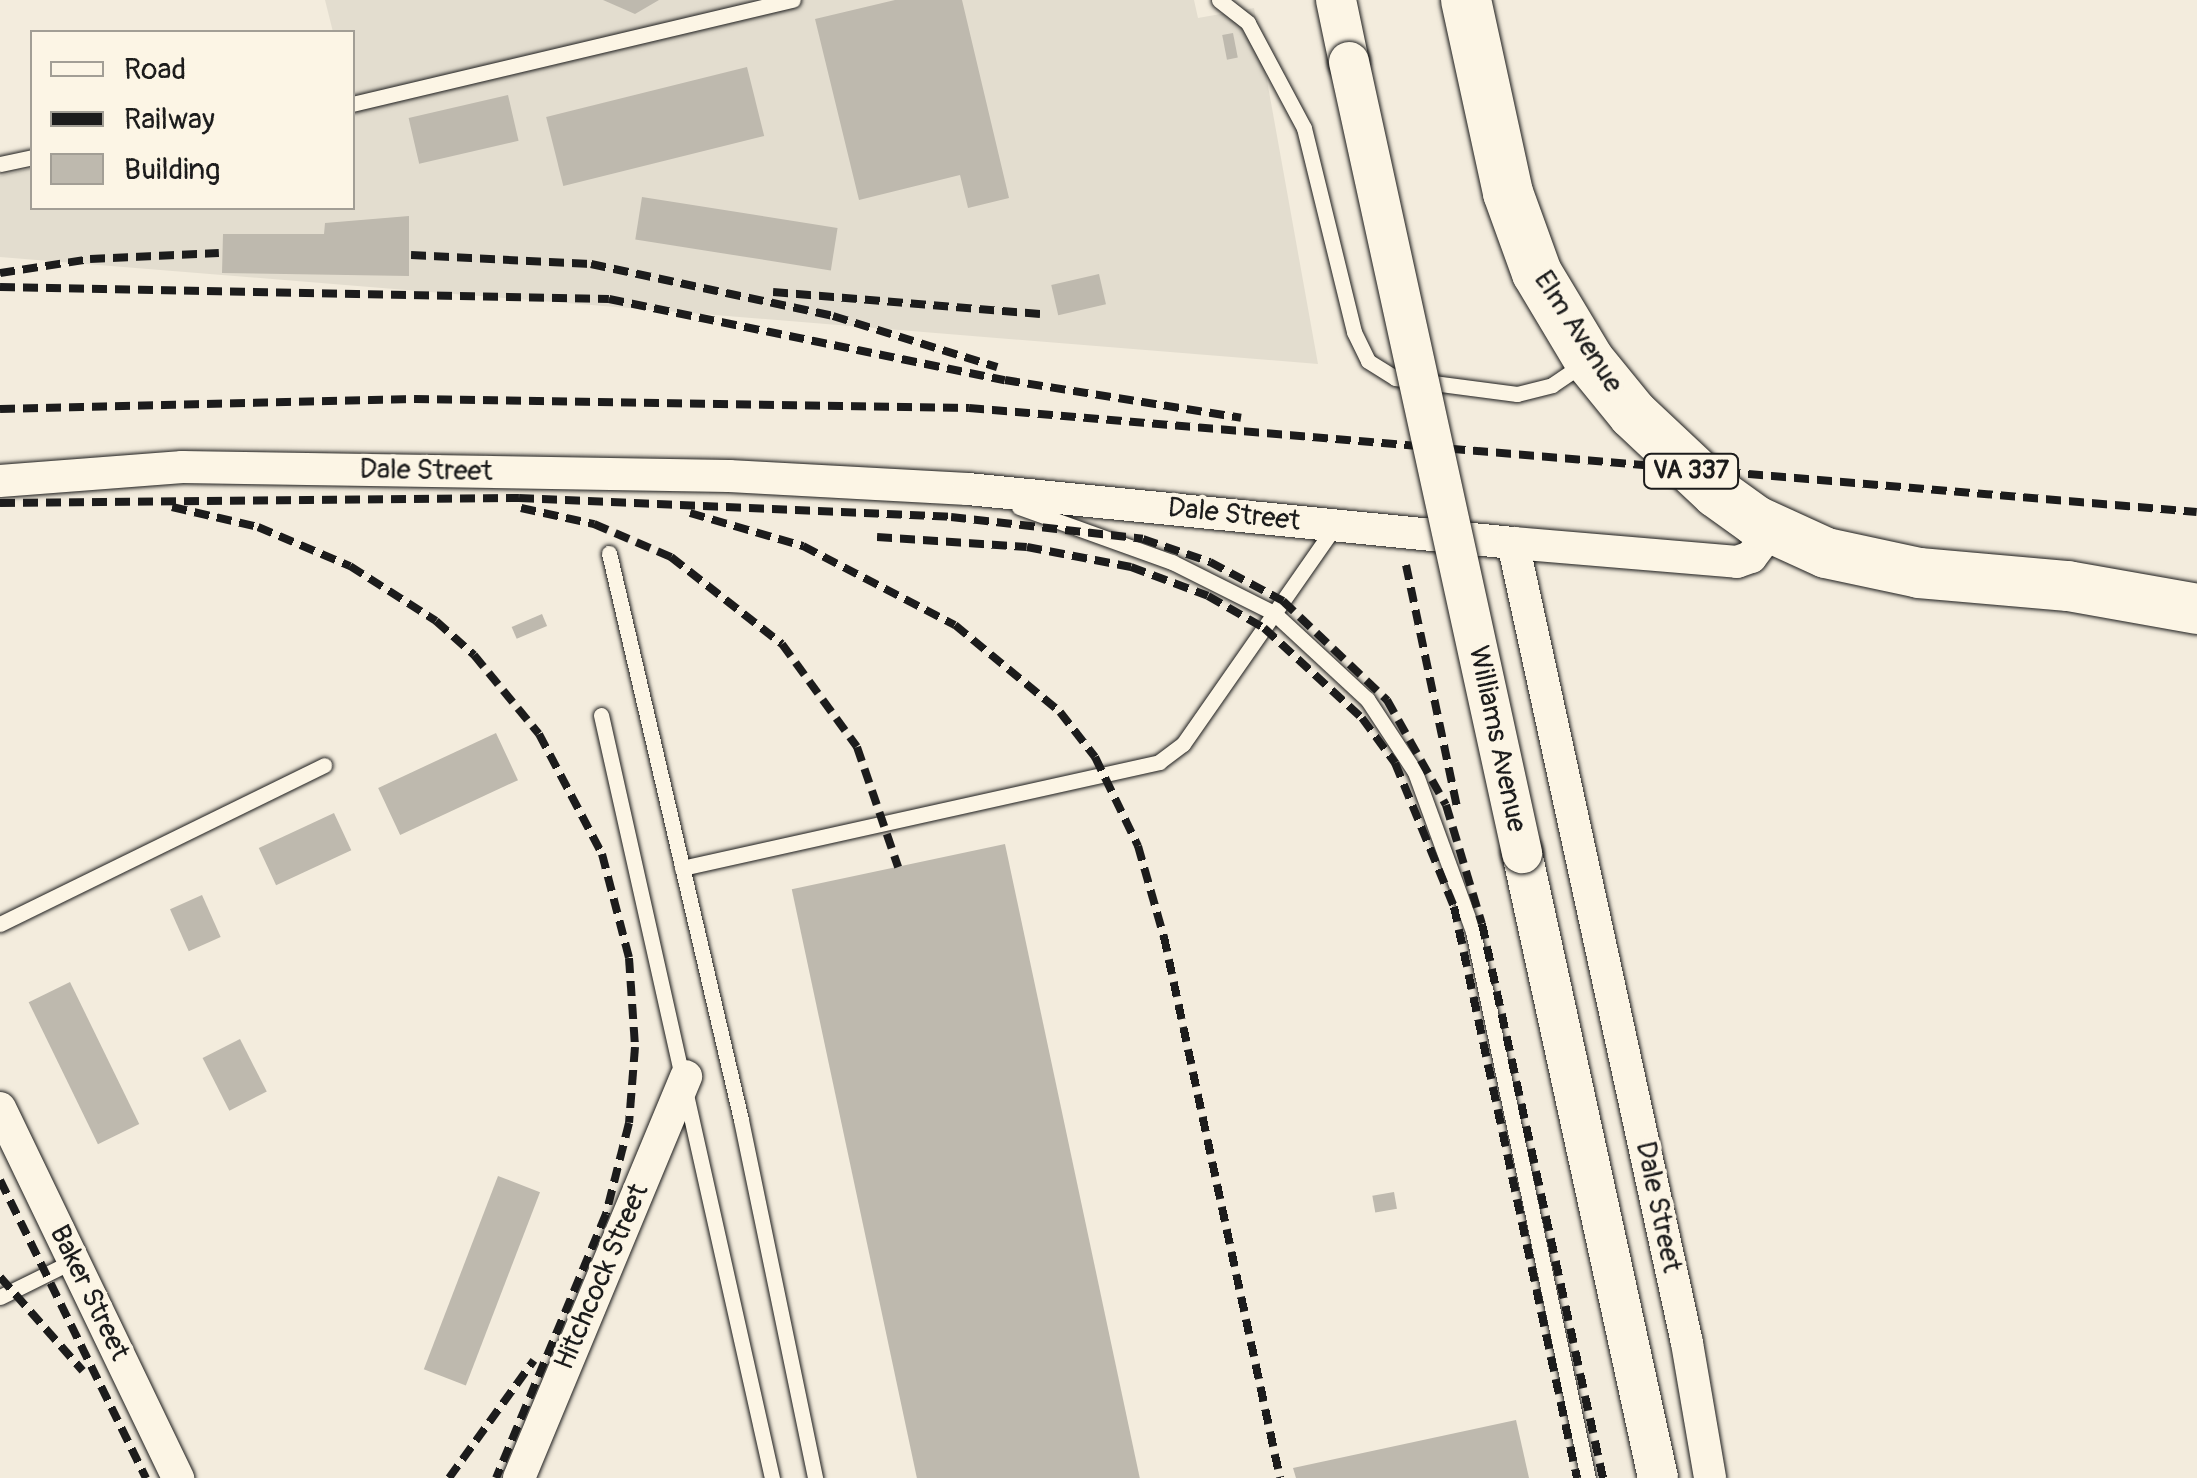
<!DOCTYPE html>
<style>
body{margin:0}
#map{position:relative;width:2197px;height:1478px;overflow:hidden;background:#f3ecdd;font-family:Pangolin,sans-serif}
div>[style]{position:absolute}
[style*='--x']{left:calc(var(--x)*1px);top:calc(var(--y)*1px);width:calc(var(--w)*1px);rotate:calc(var(--a)*1deg)}
.built>*{inset:0;background:#e3ddcf}
.building>*{inset:0;background:#beb9ae;transform-origin:0 0}
.roads{filter:drop-shadow(0 0 2px #1c1c1c) drop-shadow(0 0 2px #1c1c1c)}
.service>*{height:15px;margin:-7.5px;padding:0 7.5px;transform-origin:7.5px;border-radius:7.5px;background:#fcf5e5}
.minor>*{height:32px;margin:-16px;padding:0 16px;transform-origin:16px;border-radius:16px;background:#fcf5e5}
.tertiary>*{height:40px;margin:-20px;padding:0 20px;transform-origin:20px;border-radius:20px;background:#fcf5e5}
.primary>*{height:50px;margin:-25px;padding:0 25px;transform-origin:25px;border-radius:25px;background:#fcf5e5}
.rail>*{height:8px;margin-top:-4px;transform-origin:0;background:repeating-linear-gradient(90deg,#1c1c1c 0 15px,transparent 0 23px)}
.bridges{filter:drop-shadow(0 0 2px #1c1c1c) drop-shadow(0 0 2px #1c1c1c)}
.tertiary-bridge>*{height:40px;margin:-20px;padding:0 20px;transform-origin:20px;border-radius:20px;background:#fcf5e5}
span{translate:-50% -50%;white-space:nowrap;text-align:center;line-height:1.15;-webkit-text-stroke:8px #fcf5e5;paint-order:stroke}
.shield-label span{padding:2px 8px;background:#fcf5e5;border:2px solid;border-radius:8px;-webkit-text-stroke-width:0}
.shield-label{font-size:25px;color:#1c1c1c;font-weight:700}
.street-label{font-size:28px;color:#1c1c1c}
.legend{position:absolute;left:30px;top:30px;width:325px;height:180px;box-sizing:border-box;background:#fcf5e5;border:2px solid #a29e95;margin:0;padding:12px 18px;list-style:none;font-size:30px;color:#1c1c1c}
.legend li{display:flex;align-items:center;gap:20px;height:50px}
.legend b{width:50px;border:2px solid #a29e95}
</style>
<div id="map">
<div class="built">
<i style="clip-path:polygon(325px 0,1194px 0,1198px 18px,1254px 8px,1318px 364px,0 257px,0 176px,32px 168px,32px 208px,352px 208px,352px 32px,333px 32px)"></i>
</div>
<div class="building">
<i style="clip-path:polygon(603px 0,659px 0,635px 14px)"></i>
<i style="clip-path:polygon(895px 0,962px 0,1009px 198px,968px 208px,960px 175px,859px 200px,815px 19px)"></i>
<i style="left:1233px;top:33px;width:25px;height:11px;rotate:79deg"></i>
<i style="left:747px;top:67px;width:71px;height:207px;rotate:76deg"></i>
<i style="left:508px;top:95px;width:47px;height:102px;rotate:77deg"></i>
<i style="left:642px;top:197px;width:198px;height:43px;rotate:9deg"></i>
<i style="clip-path:polygon(409px 216px,409px 276px,222px 273px,223px 234px,324px 234px,325px 223px)"></i>
<i style="left:1099px;top:274px;width:31px;height:49px;rotate:77deg"></i>
<i style="left:542px;top:614px;width:13px;height:33px;rotate:67deg"></i>
<i style="left:496px;top:733px;width:52px;height:130px;rotate:65deg"></i>
<i style="left:334px;top:813px;width:41px;height:83px;rotate:65deg"></i>
<i style="left:1005px;top:844px;width:649px;height:218px;rotate:78deg"></i>
<i style="left:202px;top:895px;width:46px;height:35px;rotate:66deg"></i>
<i style="left:70px;top:982px;width:158px;height:46px;rotate:64deg"></i>
<i style="left:240px;top:1039px;width:59px;height:42px;rotate:63deg"></i>
<i style="left:498px;top:1176px;width:45px;height:207px;rotate:21deg"></i>
<i style="left:1394px;top:1192px;width:17px;height:22px;rotate:80deg"></i>
<i style="clip-path:polygon(1516px 1420px,1529px 1478px,1296px 1478px,1293px 1468px)"></i>
</div>
<div class="roads">
<div class="service">
<i style="--x:1219;--y:0;--w:37;--a:38"></i>
<i style="--x:1248;--y:23;--w:119;--a:61.9"></i>
<i style="--x:1304;--y:128;--w:210;--a:76.2"></i>
<i style="--x:1354;--y:332;--w:32;--a:64"></i>
<i style="--x:1368;--y:361;--w:32;--a:32"></i>
<i style="--x:1395;--y:378;--w:123;--a:7.5"></i>
<i style="--x:1517;--y:394;--w:36;--a:-14"></i>
<i style="--x:1552;--y:385;--w:41;--a:-34.1"></i>
<i style="--x:352;--y:104;--w:453;--a:-13.3"></i>
<i style="--x:0;--y:164;--w:33;--a:-12"></i>
<i style="--x:1019;--y:507;--w:163;--a:19.8"></i>
<i style="--x:1172;--y:562;--w:114;--a:26.6"></i>
<i style="--x:1274;--y:613;--w:127;--a:42.8"></i>
<i style="--x:1367;--y:699;--w:87;--a:56.7"></i>
<i style="--x:1415;--y:772;--w:169;--a:70"></i>
<i style="--x:1473;--y:931;--w:559;--a:78.13"></i>
<i style="--x:609;--y:553;--w:582;--a:76.89"></i>
<i style="--x:741;--y:1120;--w:366;--a:78.3"></i>
<i style="--x:601;--y:715;--w:782;--a:77.37"></i>
<i style="--x:682;--y:868;--w:489;--a:-12.5"></i>
<i style="--x:1159;--y:762;--w:30;--a:-37"></i>
<i style="--x:1183;--y:744;--w:267;--a:-55.1"></i>
<i style="--x:0;--y:924;--w:361;--a:-26.1"></i>
<i style="--x:0;--y:1297;--w:81;--a:-26.3"></i>
</div>
<div class="minor">
<i style="--x:0;--y:481;--w:183;--a:-4.4"></i>
<i style="--x:182;--y:467;--w:547;--a:0.94"></i>
<i style="--x:729;--y:476;--w:239;--a:3.1"></i>
<i style="--x:968;--y:489;--w:548;--a:5.66"></i>
<i style="--x:1513;--y:543;--w:819;--a:77.73"></i>
<i style="--x:1687;--y:1343;--w:137;--a:80.3"></i>
<i style="--x:1513;--y:543;--w:225;--a:4.8"></i>
<i style="--x:1737;--y:562;--w:15;--a:-20"></i>
<i style="--x:1751;--y:557;--w:35;--a:-53"></i>
<i style="--x:0;--y:1108;--w:411;--a:64.3"></i>
<i style="--x:519;--y:1478;--w:435;--a:-67.4"></i>
</div>
<div class="tertiary">
<i style="--x:1336;--y:0;--w:63;--a:78.2"></i>
<i style="--x:1522;--y:853;--w:640;--a:77.72"></i>
</div>
<div class="primary">
<i style="--x:1466;--y:0;--w:198;--a:77.7"></i>
<i style="--x:1508;--y:193;--w:85;--a:70.1"></i>
<i style="--x:1537;--y:273;--w:101;--a:59.1"></i>
<i style="--x:1589;--y:360;--w:70;--a:50.8"></i>
<i style="--x:1633;--y:414;--w:115;--a:43.2"></i>
<i style="--x:1717;--y:493;--w:48;--a:35.7"></i>
<i style="--x:1756;--y:521;--w:77;--a:24.6"></i>
<i style="--x:1826;--y:553;--w:95;--a:12.1"></i>
<i style="--x:1919;--y:573;--w:150;--a:5"></i>
<i style="--x:2068;--y:586;--w:131;--a:10.1"></i>
</div>
</div>
<div class="rail">
<i style="--x:411;--y:255;--w:180;--a:2.9"></i>
<i style="--x:591;--y:264;--w:248;--a:12.1"></i>
<i style="--x:833;--y:316;--w:172;--a:17.3"></i>
<i style="--x:0;--y:273;--w:91;--a:-8.8"></i>
<i style="--x:90;--y:259;--w:129;--a:-2.7"></i>
<i style="--x:0;--y:287;--w:609;--a:1.13"></i>
<i style="--x:609;--y:299;--w:404;--a:11.6"></i>
<i style="--x:1005;--y:380;--w:239;--a:9.1"></i>
<i style="--x:773;--y:292;--w:268;--a:4.7"></i>
<i style="--x:0;--y:409;--w:414;--a:-1.4"></i>
<i style="--x:414;--y:399;--w:555;--a:0.93"></i>
<i style="--x:969;--y:408;--w:1232;--a:4.84"></i>
<i style="--x:0;--y:503;--w:519;--a:-0.55"></i>
<i style="--x:519;--y:498;--w:432;--a:2.5"></i>
<i style="--x:951;--y:517;--w:193;--a:6.5"></i>
<i style="--x:1143;--y:539;--w:71;--a:18.9"></i>
<i style="--x:1210;--y:562;--w:83;--a:28.1"></i>
<i style="--x:1283;--y:601;--w:144;--a:43.6"></i>
<i style="--x:1387;--y:700;--w:120;--a:60.7"></i>
<i style="--x:1446;--y:805;--w:124;--a:73.2"></i>
<i style="--x:1482;--y:924;--w:567;--a:77.68"></i>
<i style="--x:172;--y:507;--w:88;--a:13.1"></i>
<i style="--x:258;--y:527;--w:100;--a:23"></i>
<i style="--x:350;--y:566;--w:102;--a:32.6"></i>
<i style="--x:436;--y:621;--w:51;--a:41.8"></i>
<i style="--x:474;--y:655;--w:102;--a:50.6"></i>
<i style="--x:539;--y:734;--w:136;--a:62.3"></i>
<i style="--x:602;--y:854;--w:107;--a:75.4"></i>
<i style="--x:629;--y:958;--w:89;--a:86.1"></i>
<i style="--x:635;--y:1047;--w:76;--a:94.5"></i>
<i style="--x:629;--y:1123;--w:94;--a:104.2"></i>
<i style="--x:606;--y:1214;--w:286;--a:112.6"></i>
<i style="--x:521;--y:508;--w:75;--a:12.4"></i>
<i style="--x:594;--y:524;--w:84;--a:23.2"></i>
<i style="--x:671;--y:557;--w:141;--a:38.1"></i>
<i style="--x:782;--y:644;--w:127;--a:53.9"></i>
<i style="--x:857;--y:747;--w:127;--a:71.1"></i>
<i style="--x:690;--y:513;--w:118;--a:16.3"></i>
<i style="--x:803;--y:546;--w:171;--a:27.5"></i>
<i style="--x:955;--y:625;--w:136;--a:39.6"></i>
<i style="--x:1060;--y:712;--w:57;--a:52.1"></i>
<i style="--x:1095;--y:757;--w:99;--a:64.2"></i>
<i style="--x:1138;--y:846;--w:95;--a:74.1"></i>
<i style="--x:1164;--y:937;--w:553;--a:77.9"></i>
<i style="--x:877;--y:537;--w:150;--a:3.8"></i>
<i style="--x:1027;--y:547;--w:106;--a:10.9"></i>
<i style="--x:1131;--y:567;--w:82;--a:20.6"></i>
<i style="--x:1208;--y:596;--w:64;--a:29.7"></i>
<i style="--x:1264;--y:628;--w:133;--a:42.6"></i>
<i style="--x:1362;--y:718;--w:56;--a:53.7"></i>
<i style="--x:1395;--y:763;--w:156;--a:67.7"></i>
<i style="--x:1454;--y:907;--w:584;--a:77.84"></i>
<i style="--x:1406;--y:565;--w:251;--a:78.1"></i>
<i style="--x:0;--y:1180;--w:332;--a:63.9"></i>
<i style="--x:0;--y:1277;--w:125;--a:48.6"></i>
<i style="--x:449;--y:1478;--w:145;--a:-54.2"></i>
</div>
<div class="bridges">
<div class="tertiary-bridge">
<i style="--x:1349;--y:62;--w:810;--a:77.66"></i>
</div>
</div>
<div class="shield-label">
<span style="left:1691px;top:471px">VA 337</span>
</div>
<div class="street-label">
<span style="left:1578px;top:332px;rotate:57deg">Elm Avenue</span>
<span style="left:426px;top:471px;rotate:1deg">Dale Street</span>
<span style="left:1234px;top:515px;rotate:6deg">Dale Street</span>
<span style="left:1497px;top:739px;rotate:78deg">Williams Avenue</span>
<span style="left:1658px;top:1207px;rotate:78deg">Dale Street</span>
<span style="left:602px;top:1277px;rotate:-67deg">Hitchcock Street</span>
<span style="left:89px;top:1293px;rotate:64deg">Baker Street</span>
</div>
<ul class="legend">
<li><b style="height:12px;background:#fcf5e5"></b>Road</li>
<li><b style="height:12px;background:#1c1c1c"></b>Railway</li>
<li><b style="height:28px;background:#beb9ae"></b>Building</li>
</ul>
</div>
